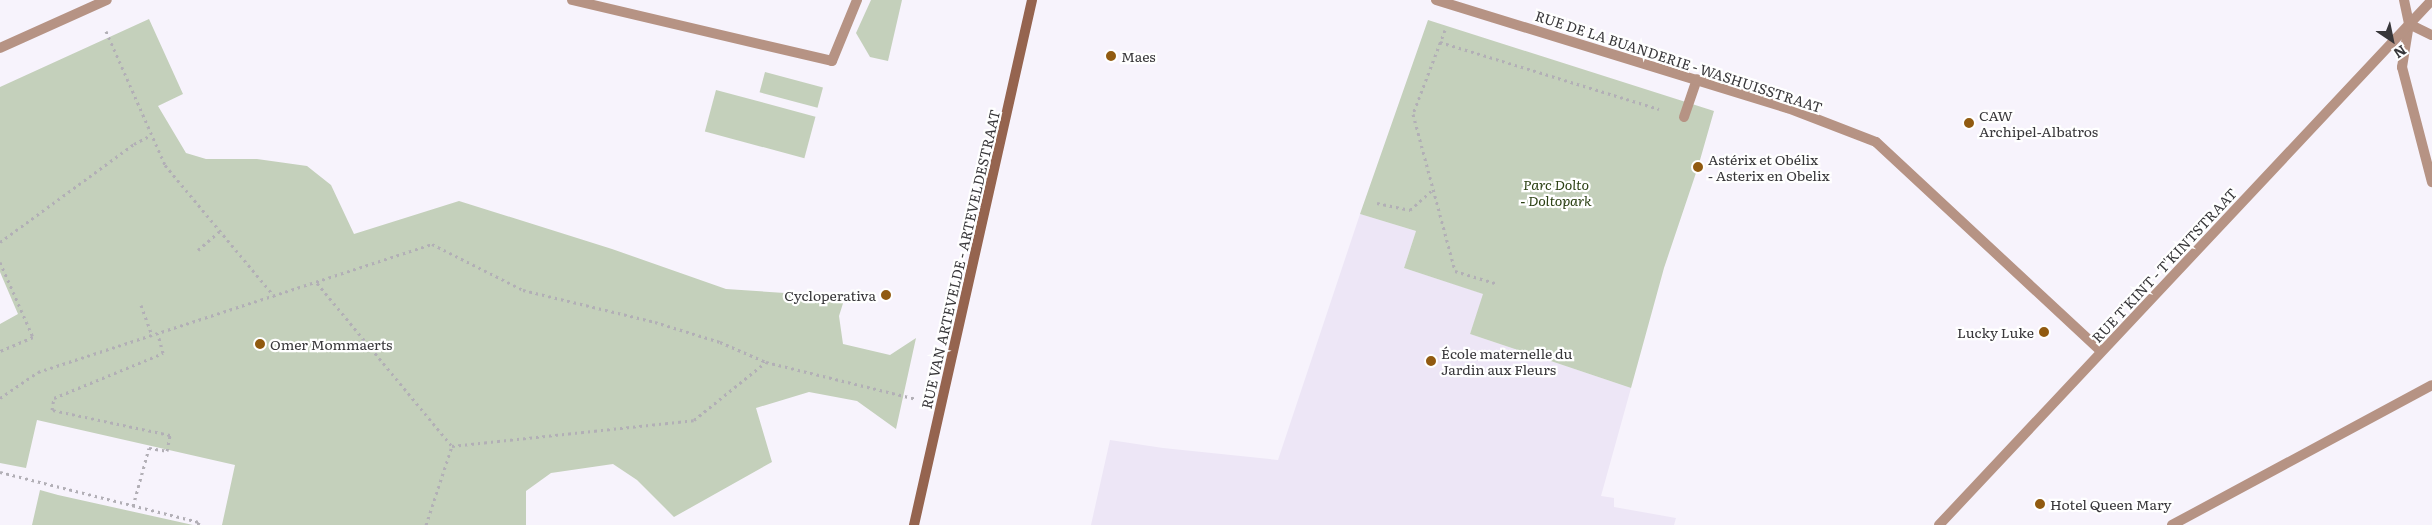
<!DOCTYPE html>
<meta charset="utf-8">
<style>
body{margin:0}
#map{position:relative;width:2432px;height:525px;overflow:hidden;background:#f7f3fc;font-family:Literata,serif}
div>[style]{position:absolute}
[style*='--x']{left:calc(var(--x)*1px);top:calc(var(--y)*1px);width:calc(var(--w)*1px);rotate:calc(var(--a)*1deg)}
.built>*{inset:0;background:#ede6f6}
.green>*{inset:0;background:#c4d0bb;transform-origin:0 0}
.path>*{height:3px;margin-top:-1.5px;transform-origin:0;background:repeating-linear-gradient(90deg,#b2afb6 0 2.5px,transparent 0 6.5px)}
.lane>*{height:10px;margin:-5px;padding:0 5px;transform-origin:5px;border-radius:5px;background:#b69384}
.street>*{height:10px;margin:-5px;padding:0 5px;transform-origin:5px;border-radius:5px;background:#b69384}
.secondary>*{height:10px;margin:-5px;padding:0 5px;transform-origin:5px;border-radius:5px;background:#95644f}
.dots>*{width:14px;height:14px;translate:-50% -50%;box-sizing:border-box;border:2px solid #fff;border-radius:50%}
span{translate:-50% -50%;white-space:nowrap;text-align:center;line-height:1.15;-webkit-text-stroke:4.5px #fff;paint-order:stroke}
.poi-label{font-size:14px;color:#38373a}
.left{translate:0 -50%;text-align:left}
.right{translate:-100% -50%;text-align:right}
.street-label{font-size:14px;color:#38373a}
.park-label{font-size:14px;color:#2b4013;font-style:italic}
.north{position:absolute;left:2367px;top:15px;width:50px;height:50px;-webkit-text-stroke:4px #fff;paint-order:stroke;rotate:146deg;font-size:14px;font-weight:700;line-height:20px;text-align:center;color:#38373a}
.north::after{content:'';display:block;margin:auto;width:18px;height:22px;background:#38373a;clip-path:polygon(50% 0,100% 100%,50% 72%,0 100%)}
</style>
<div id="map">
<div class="built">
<i style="clip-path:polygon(1360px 214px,1416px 231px,1404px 268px,1484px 294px,1470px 334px,1631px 388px,1601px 496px,1614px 498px,1614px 507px,1676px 518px,1674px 525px,1091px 525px,1110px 440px,1163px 448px,1278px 460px)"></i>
</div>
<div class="green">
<i style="clip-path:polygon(871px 0,902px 0,888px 61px,870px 57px,856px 33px)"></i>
<i style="clip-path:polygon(149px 19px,183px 94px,158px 106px,186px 153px,206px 159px,257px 159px,307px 166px,331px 185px,354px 234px,459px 201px,612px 249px,726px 289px,845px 297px,839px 316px,843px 344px,890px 355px,916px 338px,896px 429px,857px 401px,809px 392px,756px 408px,772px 462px,674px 517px,637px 480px,613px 464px,551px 473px,526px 491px,526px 525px,222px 525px,235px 465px,37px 420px,26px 468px,0 463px,0 324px,18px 314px,0 272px,0 87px)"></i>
<i style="clip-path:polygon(1428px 20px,1714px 111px,1698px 167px,1664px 268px,1631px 388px,1470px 334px,1483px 294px,1404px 268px,1416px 231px,1360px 214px)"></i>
<i style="left:765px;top:72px;width:60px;height:21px;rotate:15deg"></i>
<i style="left:716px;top:90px;width:103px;height:43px;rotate:15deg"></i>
<i style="clip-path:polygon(40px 490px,58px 495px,193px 525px,32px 525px)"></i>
</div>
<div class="path">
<i style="--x:1445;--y:30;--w:90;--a:110.9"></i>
<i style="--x:1413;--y:114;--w:163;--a:75"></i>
<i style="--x:1455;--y:271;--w:45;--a:16.8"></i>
<i style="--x:106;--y:31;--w:146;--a:66.2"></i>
<i style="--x:165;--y:165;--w:172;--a:50.2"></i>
<i style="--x:1440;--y:42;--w:229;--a:17"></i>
<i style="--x:1377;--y:203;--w:34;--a:12"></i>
<i style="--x:1410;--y:210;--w:31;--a:-42"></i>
<i style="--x:0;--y:242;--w:166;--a:-36.2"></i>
<i style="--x:134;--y:144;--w:19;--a:-28"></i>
<i style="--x:198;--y:250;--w:28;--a:-41"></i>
<i style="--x:0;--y:262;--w:82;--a:66.3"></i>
<i style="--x:33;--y:337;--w:36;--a:157"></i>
<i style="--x:317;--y:283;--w:212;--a:50.4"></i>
<i style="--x:452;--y:446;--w:243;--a:-6.1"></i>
<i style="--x:694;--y:420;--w:92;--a:-38.9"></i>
<i style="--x:141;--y:305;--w:33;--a:70"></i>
<i style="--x:0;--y:398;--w:46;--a:-34.4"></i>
<i style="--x:38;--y:372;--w:414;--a:-18"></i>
<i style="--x:432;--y:244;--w:102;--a:26.8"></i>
<i style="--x:523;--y:290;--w:136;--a:13.6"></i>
<i style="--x:655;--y:322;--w:68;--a:17.1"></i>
<i style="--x:720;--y:342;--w:50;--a:23.5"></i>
<i style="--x:766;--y:362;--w:155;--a:13.8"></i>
<i style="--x:0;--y:472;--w:205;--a:14.1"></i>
<i style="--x:199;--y:522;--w:3;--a:108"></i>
<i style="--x:133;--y:506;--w:60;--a:-74.6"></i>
<i style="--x:149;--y:448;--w:18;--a:9"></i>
<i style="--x:167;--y:451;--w:16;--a:-79"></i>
<i style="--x:170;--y:435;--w:121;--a:-168"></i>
<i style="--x:52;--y:410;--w:12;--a:-81"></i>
<i style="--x:54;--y:398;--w:118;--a:-22.4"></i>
<i style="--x:163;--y:353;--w:20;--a:-105"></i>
<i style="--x:426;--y:525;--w:83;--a:-71.8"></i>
</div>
<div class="lane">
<i style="--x:1684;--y:117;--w:40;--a:-71.1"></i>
</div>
<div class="street">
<i style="--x:572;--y:0;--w:267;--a:13.2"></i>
<i style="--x:832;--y:61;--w:66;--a:-67.7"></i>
<i style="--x:1436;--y:0;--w:368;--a:17.1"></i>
<i style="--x:1788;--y:108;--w:94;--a:21.1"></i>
<i style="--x:1876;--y:142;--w:307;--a:42.9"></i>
<i style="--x:2404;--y:0;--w:25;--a:78"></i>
<i style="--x:2409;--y:24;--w:44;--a:99.2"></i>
<i style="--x:2402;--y:67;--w:119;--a:75.4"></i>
<i style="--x:2409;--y:24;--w:25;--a:26"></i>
<i style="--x:0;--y:48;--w:117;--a:-24.2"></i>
<i style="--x:1939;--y:525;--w:720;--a:-46.8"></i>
<i style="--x:2172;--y:525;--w:295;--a:-28.3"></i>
</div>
<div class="secondary">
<i style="--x:914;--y:525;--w:538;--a:-77.33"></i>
</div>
<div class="dots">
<i style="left:1111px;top:56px;background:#915a10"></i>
<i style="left:1969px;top:123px;background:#915a10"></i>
<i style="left:1698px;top:167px;background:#915a10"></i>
<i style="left:886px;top:295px;background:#915a10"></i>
<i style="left:2044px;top:332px;background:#915a10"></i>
<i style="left:260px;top:344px;background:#915a10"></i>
<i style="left:1431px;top:361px;background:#915a10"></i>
<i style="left:2040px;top:504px;background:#915a10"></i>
</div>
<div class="poi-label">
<span class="left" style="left:1121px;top:56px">Maes</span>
<span class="left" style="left:1979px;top:123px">CAW<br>Archipel-Albatros</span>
<span class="left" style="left:1708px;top:167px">Astérix et Obélix<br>- Asterix en Obelix</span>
<span class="right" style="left:876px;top:295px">Cycloperativa</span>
<span class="right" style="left:2034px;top:332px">Lucky Luke</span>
<span class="left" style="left:270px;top:344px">Omer Mommaerts</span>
<span class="left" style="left:1441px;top:361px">École maternelle du<br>Jardin aux Fleurs</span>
<span class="left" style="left:2050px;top:504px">Hotel Queen Mary</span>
</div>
<div class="street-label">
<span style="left:1679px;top:61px;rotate:18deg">RUE DE LA BUANDERIE - WASHUISSTRAAT</span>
<span style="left:960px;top:259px;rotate:-77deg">RUE VAN ARTEVELDE - ARTEVELDESTRAAT</span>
<span style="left:2164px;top:265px;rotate:-47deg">RUE T'KINT - T'KINTSTRAAT</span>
</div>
<div class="park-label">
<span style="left:1556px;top:192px">Parc Dolto<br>- Doltopark</span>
</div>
<div class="north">N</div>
</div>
